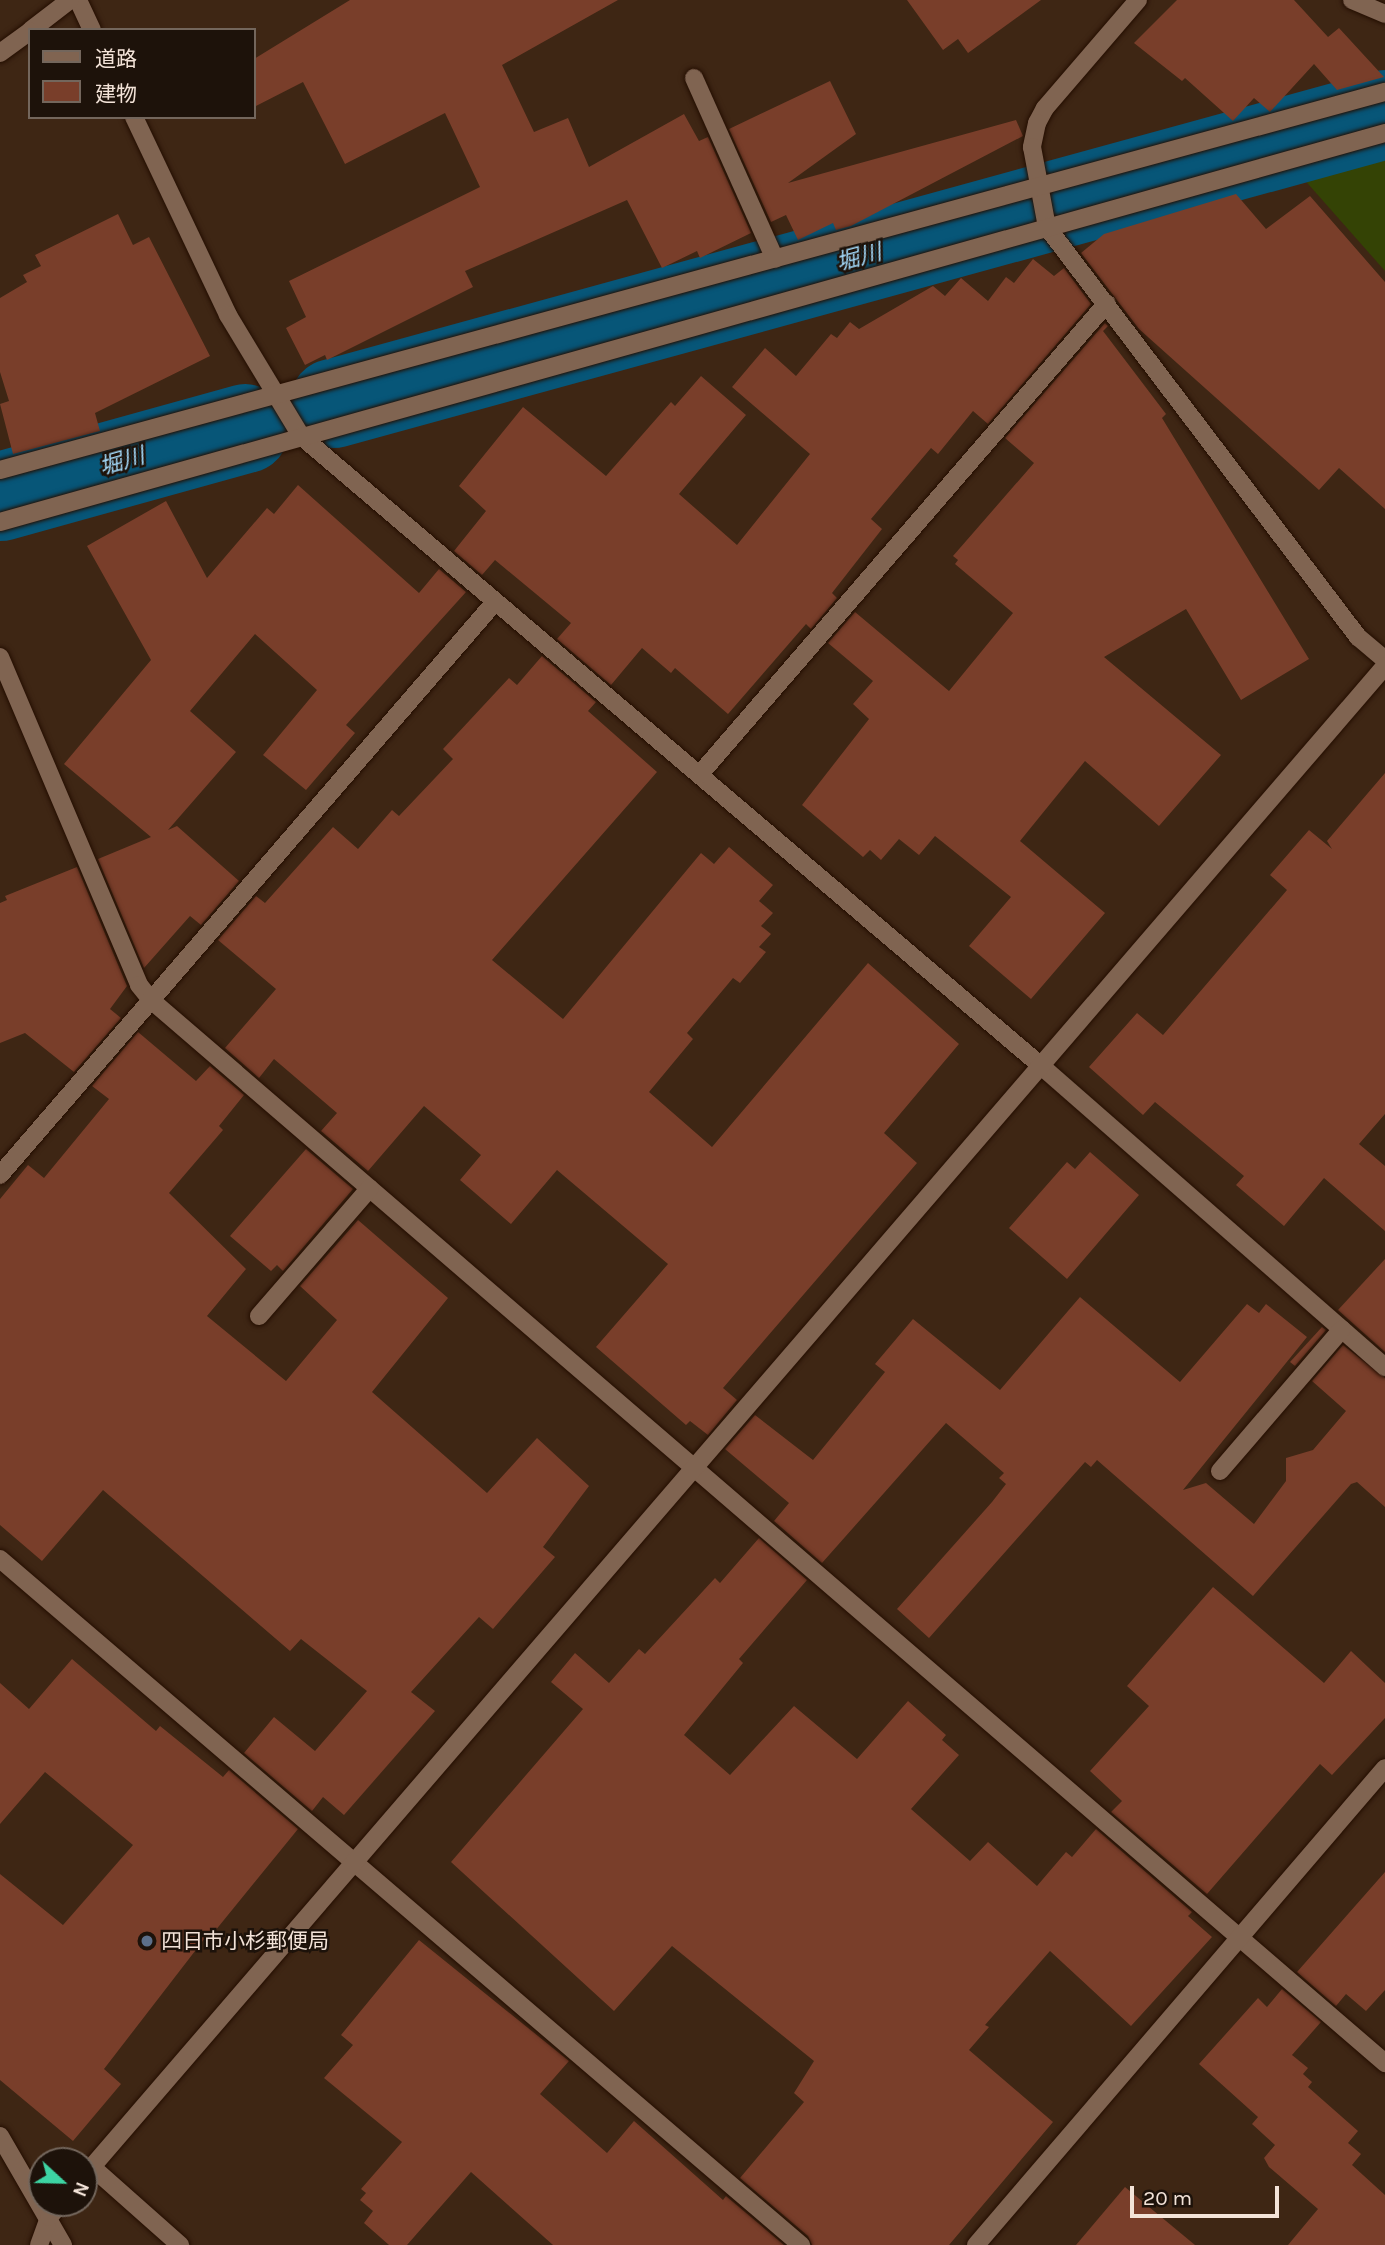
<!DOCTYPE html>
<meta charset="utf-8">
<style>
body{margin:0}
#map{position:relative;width:1385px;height:2245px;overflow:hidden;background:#3e2614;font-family:Karla,"Noto Sans JP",sans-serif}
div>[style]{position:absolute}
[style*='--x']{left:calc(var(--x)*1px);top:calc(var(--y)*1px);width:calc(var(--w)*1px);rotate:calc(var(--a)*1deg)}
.green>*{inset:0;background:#344305}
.river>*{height:89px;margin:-44.5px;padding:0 44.5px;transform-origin:44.5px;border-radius:44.5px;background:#075678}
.building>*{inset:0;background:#793e2a}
.roads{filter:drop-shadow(0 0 2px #240e00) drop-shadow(0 0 2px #240e00)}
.minor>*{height:18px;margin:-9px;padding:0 9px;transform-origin:9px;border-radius:9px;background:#806451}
.dots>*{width:19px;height:19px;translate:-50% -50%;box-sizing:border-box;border:4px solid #1d120a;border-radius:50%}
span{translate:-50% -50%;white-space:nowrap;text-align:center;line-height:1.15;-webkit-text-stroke:5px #1d120a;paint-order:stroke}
.poi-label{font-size:21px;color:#f3e3d8}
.left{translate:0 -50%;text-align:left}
.water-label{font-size:23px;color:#a1d6f6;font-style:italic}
.legend{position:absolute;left:28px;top:28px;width:228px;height:91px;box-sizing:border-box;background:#1d120a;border:2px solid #73665c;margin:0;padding:9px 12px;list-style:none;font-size:21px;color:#f3e3d8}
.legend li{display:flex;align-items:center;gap:14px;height:35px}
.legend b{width:35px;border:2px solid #73665c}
.north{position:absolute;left:28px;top:2147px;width:70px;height:70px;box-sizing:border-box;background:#1d120a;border:2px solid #73665c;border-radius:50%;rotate:112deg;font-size:19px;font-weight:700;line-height:28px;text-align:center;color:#f3e3d8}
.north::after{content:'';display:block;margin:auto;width:24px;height:32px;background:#3dd4a3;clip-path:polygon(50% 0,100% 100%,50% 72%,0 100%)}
.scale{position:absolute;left:1130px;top:2186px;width:149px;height:32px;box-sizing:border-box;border:4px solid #f3e3d8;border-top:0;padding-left:9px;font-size:21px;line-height:24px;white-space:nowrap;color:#f3e3d8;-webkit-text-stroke:5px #1d120a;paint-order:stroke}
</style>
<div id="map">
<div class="green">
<i style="clip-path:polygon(1385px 144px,1385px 271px,1294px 168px)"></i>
</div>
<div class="river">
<i style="--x:333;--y:403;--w:1091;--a:-15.36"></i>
<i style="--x:0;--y:496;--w:254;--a:-15.5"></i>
</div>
<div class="building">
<i style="clip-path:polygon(350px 0,618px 0,502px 65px,534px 132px,568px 118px,589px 167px,684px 114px,699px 141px,708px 137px,751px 233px,700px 258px,697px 251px,662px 268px,627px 200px,465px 271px,473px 287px,327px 360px,325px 355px,305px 365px,286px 328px,306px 317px,289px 281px,480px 187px,445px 113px,345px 164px,303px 82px,254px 107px,254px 59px)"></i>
<i style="clip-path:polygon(907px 0,1041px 0,968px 53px,958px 39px,943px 50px)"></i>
<i style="clip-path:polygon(1177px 0,1294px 0,1328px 37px,1339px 28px,1384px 77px,1337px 90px,1314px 64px,1270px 112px,1254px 98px,1233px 121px,1185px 78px,1182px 81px,1134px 43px)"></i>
<i style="clip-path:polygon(830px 81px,856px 134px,788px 183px,1016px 120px,1023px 136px,851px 226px,836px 230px,833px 223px,798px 240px,786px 215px,771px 222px,729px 129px)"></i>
<i style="clip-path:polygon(1236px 194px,1266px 229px,1310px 196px,1385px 282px,1385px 509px,1339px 468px,1319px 490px,1139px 329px,1081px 253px,1104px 234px)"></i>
<i style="clip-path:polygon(118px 214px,133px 245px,149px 237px,210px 356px,95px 413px,100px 431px,13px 454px,0 404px,9px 401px,0 372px,0 298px,27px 282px,23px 275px,41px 266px,35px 255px)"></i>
<i style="clip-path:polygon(1033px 259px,1054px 276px,1064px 268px,1091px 304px,988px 424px,973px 411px,938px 454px,931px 448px,871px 519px,882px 529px,832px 593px,837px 598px,811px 629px,806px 624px,728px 714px,675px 668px,671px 673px,642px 648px,611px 685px,557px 639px,571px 623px,495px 560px,482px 575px,454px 551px,486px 511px,459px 486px,523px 407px,606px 476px,671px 402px,675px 406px,701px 376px,746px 415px,679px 494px,737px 545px,810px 454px,732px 387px,765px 348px,796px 376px,831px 334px,837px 338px,850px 322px,859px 329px,933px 286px,945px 296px,961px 278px,988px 301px,1006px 277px,1014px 283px)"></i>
<i style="clip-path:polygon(1105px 323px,1108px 326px,1103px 331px,1166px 414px,1162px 418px,1309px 659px,1241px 700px,1186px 609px,1104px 657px,1221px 755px,1159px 826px,1085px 761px,1020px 841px,1105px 913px,1031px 999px,969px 946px,1011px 897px,935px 836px,919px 855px,899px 839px,881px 860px,870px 850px,863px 857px,802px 805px,869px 719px,853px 704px,873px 681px,828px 643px,855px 612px,949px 691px,1013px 613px,955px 564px,958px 560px,953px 556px,1034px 463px,1005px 438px)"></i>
<i style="clip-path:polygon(298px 485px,419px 593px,439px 569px,466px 592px,346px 725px,355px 733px,306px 790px,263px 755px,317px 690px,255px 634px,190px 711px,236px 752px,168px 830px,177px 826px,239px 881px,201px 925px,190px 916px,144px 968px,98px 859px,151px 837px,64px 764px,151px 660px,87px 546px,166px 501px,207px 578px,267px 508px,274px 514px)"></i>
<i style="clip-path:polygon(542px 656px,596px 702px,588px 711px,657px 772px,492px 960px,563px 1019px,701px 853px,714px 864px,729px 847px,773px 885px,759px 901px,773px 913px,761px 926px,771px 934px,759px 947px,766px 952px,740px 983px,733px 978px,687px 1033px,693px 1039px,649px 1092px,712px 1147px,868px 963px,959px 1044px,884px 1133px,917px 1163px,723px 1388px,737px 1400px,708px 1435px,690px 1421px,686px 1425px,596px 1347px,668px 1264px,557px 1170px,511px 1224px,460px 1180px,481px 1155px,424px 1106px,368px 1171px,321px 1131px,337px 1113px,274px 1059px,259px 1078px,225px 1048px,276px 989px,218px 940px,256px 896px,265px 903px,333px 827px,358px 849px,392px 810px,399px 816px,453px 759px,443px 749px,509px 678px,517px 685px)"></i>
<i style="clip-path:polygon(1385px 773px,1385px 1114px,1359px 1144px,1385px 1166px,1385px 1231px,1324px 1178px,1284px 1226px,1236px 1185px,1244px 1176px,1155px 1102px,1143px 1115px,1089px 1067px,1137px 1013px,1163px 1035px,1287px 890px,1270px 875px,1309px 830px,1332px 849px,1327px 841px)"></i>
<i style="clip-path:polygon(77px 867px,127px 986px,110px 1009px,121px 1018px,74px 1072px,25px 1033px,0 1043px,0 903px,7px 900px,5px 896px)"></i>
<i style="clip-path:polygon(138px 1032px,196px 1081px,210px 1066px,244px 1095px,219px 1126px,223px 1130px,169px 1193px,246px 1269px,207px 1316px,286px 1381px,337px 1320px,300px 1286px,358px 1220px,448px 1298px,372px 1392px,487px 1493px,537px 1438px,589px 1486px,543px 1547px,555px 1557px,493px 1629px,479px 1617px,411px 1692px,435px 1711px,344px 1815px,323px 1797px,312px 1811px,244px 1753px,274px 1717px,315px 1751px,367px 1691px,301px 1639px,290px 1651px,103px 1490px,42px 1561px,0 1525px,0 1199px,28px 1165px,44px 1178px,109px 1099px,92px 1086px)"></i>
<i style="clip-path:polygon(306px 1149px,353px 1189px,283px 1271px,277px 1265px,271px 1271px,230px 1236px)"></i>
<i style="clip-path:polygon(1090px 1152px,1139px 1195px,1067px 1279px,1009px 1228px,1067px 1162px,1075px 1169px)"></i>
<i style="clip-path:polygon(1385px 1259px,1385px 1352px,1338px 1310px)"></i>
<i style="clip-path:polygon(1080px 1297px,1180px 1382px,1247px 1304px,1259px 1313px,1266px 1304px,1307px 1337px,1183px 1490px,1206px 1483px,1254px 1524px,1286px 1481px,1286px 1458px,1313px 1450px,1346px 1411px,1312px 1381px,1343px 1345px,1385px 1378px,1385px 1507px,1357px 1482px,1351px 1484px,1253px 1596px,1097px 1460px,1091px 1467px,1085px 1462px,929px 1638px,897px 1609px,992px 1502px,1006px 1484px,999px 1478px,1004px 1473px,946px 1423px,822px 1563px,774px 1521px,789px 1503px,725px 1449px,755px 1415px,813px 1460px,885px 1372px,875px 1364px,913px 1319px,1000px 1390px)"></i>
<i style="clip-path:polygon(1322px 1327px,1326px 1330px,1295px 1366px,1290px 1362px)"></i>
<i style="clip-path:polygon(759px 1538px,807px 1580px,739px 1659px,743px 1663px,684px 1735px,730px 1775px,794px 1706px,857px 1759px,908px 1701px,946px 1735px,942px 1740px,959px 1755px,911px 1809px,970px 1861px,988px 1842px,1037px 1886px,1066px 1852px,1072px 1857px,1096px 1829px,1192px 1912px,1188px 1916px,1212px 1937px,1131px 2026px,1050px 1951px,985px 2025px,989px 2027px,969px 2050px,1053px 2122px,949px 2245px,812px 2245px,808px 2236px,740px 2178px,804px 2102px,794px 2093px,814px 2061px,672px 1946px,614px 2011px,451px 1862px,583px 1709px,551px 1682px,575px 1653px,609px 1683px,639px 1649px,645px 1654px,715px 1578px,720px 1583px)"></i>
<i style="clip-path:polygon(1213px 1587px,1324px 1683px,1351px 1651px,1385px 1683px,1385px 1718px,1332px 1775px,1320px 1764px,1207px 1894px,1111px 1812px,1122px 1801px,1090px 1771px,1149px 1706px,1127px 1686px)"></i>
<i style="clip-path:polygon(72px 1659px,156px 1731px,160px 1726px,223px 1777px,229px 1770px,298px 1829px,215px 1931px,212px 1929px,104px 2069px,121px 2084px,73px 2141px,0 2080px,0 1874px,63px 1925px,133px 1845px,45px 1772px,0 1824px,0 1683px,29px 1709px)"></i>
<i style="clip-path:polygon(1385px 1872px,1385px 1990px,1366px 2011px,1346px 1994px,1336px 2006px,1297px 1972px)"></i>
<i style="clip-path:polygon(419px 1940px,569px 2061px,540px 2094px,607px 2153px,634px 2121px,723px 2200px,726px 2196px,784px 2245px,553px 2245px,471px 2172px,407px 2245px,389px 2245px,364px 2223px,373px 2211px,360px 2200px,366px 2193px,361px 2189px,402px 2142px,324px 2078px,353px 2045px,341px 2035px)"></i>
<i style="clip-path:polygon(1282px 1989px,1321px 2022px,1292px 2055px,1308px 2068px,1303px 2074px,1312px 2082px,1308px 2087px,1358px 2131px,1348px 2143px,1361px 2154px,1352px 2165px,1385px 2195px,1385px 2245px,1288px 2245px,1318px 2209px,1269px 2167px,1264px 2158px,1275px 2145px,1252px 2124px,1258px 2117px,1199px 2064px,1258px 1998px,1267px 2007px)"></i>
<i style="clip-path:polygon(1125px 2187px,1195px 2245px,1076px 2245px)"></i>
</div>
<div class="roads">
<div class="minor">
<i style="--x:78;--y:0;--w:33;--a:65"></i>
<i style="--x:1138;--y:0;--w:143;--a:130.7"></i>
<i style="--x:1045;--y:108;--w:17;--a:118"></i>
<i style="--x:1037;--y:123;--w:25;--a:102"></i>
<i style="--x:1032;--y:147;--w:81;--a:79.4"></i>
<i style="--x:1047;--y:227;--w:515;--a:52.82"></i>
<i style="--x:1358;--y:637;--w:35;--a:40"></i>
<i style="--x:1352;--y:0;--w:36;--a:23"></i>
<i style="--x:31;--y:30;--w:49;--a:-37.6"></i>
<i style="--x:0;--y:53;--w:37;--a:-36"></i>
<i style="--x:694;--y:78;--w:198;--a:65.9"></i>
<i style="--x:134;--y:117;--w:219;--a:64.6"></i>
<i style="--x:228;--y:315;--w:141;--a:58.9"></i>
<i style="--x:301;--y:436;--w:970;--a:40.4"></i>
<i style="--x:1040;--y:1065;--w:459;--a:41.2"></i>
<i style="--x:0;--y:470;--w:1436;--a:-15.27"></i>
<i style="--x:0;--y:522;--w:1439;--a:-15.69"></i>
<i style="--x:0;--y:657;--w:356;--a:67"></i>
<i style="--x:139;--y:985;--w:19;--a:51"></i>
<i style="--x:151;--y:1000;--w:1629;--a:40.74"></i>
<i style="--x:700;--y:774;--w:622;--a:-49.17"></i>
<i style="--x:0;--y:1175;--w:757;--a:-49.18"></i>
<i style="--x:259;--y:1316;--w:169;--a:-49.1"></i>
<i style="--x:1220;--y:1471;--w:187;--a:-49.3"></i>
<i style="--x:0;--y:1559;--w:1055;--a:40.58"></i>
<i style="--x:0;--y:2136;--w:126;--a:60"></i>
<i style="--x:92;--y:2167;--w:118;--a:41.6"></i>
<i style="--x:84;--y:2176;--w:1993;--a:-49.25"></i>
<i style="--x:39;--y:2245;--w:30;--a:-70"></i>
<i style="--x:49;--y:2217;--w:18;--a:-49"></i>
<i style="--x:976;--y:2245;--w:628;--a:-49.39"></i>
</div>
</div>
<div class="dots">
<i style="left:147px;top:1941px;background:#5c6f8a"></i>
</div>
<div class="poi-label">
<span class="left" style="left:161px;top:1941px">四日市小杉郵便局</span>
</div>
<div class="water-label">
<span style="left:859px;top:258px;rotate:-15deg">堀川</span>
<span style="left:122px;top:462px;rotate:-16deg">堀川</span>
</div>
<ul class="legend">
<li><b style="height:9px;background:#806451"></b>道路</li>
<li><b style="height:19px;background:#793e2a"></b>建物</li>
</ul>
<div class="north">N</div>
<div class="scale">20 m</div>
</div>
